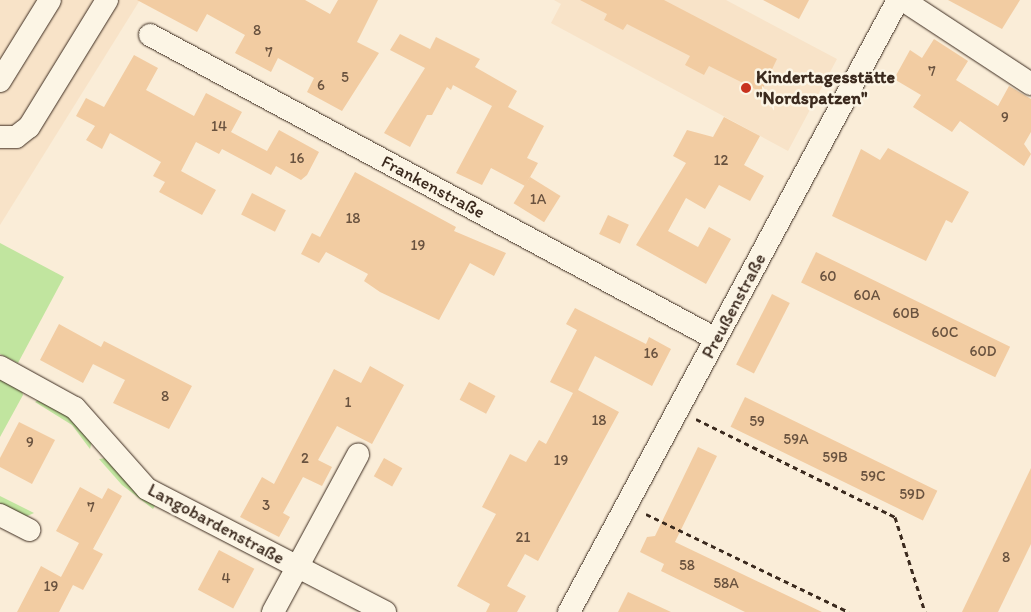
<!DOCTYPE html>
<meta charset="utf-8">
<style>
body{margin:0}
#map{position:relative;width:1031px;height:612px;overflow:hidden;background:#faedd8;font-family:Itim,sans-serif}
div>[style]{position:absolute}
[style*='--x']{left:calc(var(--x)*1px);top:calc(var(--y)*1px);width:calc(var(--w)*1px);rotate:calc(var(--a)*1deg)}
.built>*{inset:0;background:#f8e3c8}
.green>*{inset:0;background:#c1e59f}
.building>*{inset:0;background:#f2cca2;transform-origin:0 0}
.path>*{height:3px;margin-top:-1.5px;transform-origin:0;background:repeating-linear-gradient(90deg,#3b2a1e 0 5px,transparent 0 9px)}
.roads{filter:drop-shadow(0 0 1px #3b2a1e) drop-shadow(0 0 1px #3b2a1e)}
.minor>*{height:22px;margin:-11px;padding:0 11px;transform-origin:11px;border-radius:11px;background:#fcf5e5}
.dots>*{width:14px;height:14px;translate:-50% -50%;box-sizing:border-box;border:2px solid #fcf5e5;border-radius:50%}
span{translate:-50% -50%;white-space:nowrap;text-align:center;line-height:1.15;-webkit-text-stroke:5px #fcf5e5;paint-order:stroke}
.number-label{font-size:15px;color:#69523f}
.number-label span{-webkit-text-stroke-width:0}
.poi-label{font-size:18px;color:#3b2a1e;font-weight:700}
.left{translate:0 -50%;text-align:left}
.street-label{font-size:18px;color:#3b2a1e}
</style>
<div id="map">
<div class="built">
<i style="clip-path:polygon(0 0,140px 0,0 225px)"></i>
<i style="clip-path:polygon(554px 0,726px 0,837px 59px,788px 151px,551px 23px,561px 4px)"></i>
</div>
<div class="green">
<i style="clip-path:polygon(0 243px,64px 277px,18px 363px,0 354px)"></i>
<i style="clip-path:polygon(0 376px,21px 387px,23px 395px,0 437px)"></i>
<i style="clip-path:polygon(42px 398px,67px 412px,92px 441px,90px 449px,72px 425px,35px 402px)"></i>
<i style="clip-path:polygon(106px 458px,156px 504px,153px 509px,122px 485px,99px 459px)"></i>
<i style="clip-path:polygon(0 496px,34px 513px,25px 517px,0 503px)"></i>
</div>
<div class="building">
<i style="clip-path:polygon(137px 0,305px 0,330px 14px,338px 0,378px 0,357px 42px,379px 53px,342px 111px,307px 92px,314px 78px,278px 58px,271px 72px,235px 53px,245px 35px,207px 14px,197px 32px)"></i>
<i style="clip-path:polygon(580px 0,664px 0,777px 59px,761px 92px,709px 66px,704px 75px,685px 65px,690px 56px,627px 24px,623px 30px,604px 20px,607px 14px)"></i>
<i style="clip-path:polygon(763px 0,809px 0,799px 19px)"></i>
<i style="clip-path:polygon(948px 0,1020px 0,1002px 29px)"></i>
<i style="clip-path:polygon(400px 34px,430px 49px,436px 37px,480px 59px,475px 67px,517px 91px,508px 107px,544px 126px,527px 158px,538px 163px,525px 186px,491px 168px,482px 185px,456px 173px,492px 106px,453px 85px,451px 90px,447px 87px,432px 115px,427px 115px,410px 147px,384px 133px,425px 68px,390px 50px)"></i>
<i style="clip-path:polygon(934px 39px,968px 61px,956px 80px,998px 106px,1009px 86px,1031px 99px,1031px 132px,1024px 144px,1031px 154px,1024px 166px,960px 121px,952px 132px,913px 107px,921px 95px,894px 79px,910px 50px,922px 58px)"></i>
<i style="clip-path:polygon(134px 55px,158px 68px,146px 90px,194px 116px,206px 93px,242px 112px,231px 132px,267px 151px,279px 130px,319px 152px,307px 175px,301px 180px,276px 166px,271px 175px,222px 149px,219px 154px,196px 142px,181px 171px,216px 190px,202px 215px,159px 192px,165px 182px,153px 176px,161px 162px,110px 133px,102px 149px,86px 140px,95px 126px,76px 116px,86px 98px,104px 107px)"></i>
<i style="clip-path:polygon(724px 117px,760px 136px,744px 165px,764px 176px,750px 201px,719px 185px,705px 209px,686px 198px,668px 231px,698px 247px,709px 227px,731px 239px,706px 284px,636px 245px,686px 163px,673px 156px,687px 130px,713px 137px)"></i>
<i style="clip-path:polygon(888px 148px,969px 192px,952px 223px,946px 220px,926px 261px,832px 216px,861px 149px,880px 160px)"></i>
<i style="clip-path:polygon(355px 172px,456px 227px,454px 231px,506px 253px,494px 276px,470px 263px,439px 320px,380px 292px,364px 281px,368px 274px,326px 252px,319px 263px,301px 254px,312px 233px,320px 237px)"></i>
<i style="left:530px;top:177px;width:36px;height:31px;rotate:32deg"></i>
<i style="left:252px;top:193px;width:38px;height:24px;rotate:27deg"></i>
<i style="left:608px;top:215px;width:23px;height:21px;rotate:25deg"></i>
<i style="left:816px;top:252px;width:216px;height:34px;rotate:26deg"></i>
<i style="left:772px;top:294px;width:20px;height:79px;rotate:27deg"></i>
<i style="clip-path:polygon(575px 308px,646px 344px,649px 337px,671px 349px,652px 386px,595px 356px,578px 390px,619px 412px,538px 561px,525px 554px,507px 586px,526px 596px,517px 612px,486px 612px,490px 604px,457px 586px,496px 514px,482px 507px,510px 454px,526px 462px,539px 440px,546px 444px,573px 393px,550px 382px,577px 330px,566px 324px)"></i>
<i style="clip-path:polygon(59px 324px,101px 347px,104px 341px,192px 386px,169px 429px,113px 403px,125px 380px,93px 364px,83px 383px,40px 360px)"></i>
<i style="clip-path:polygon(370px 366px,404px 385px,372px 444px,337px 426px,318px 460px,332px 467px,322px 486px,303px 477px,283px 513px,290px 517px,279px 537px,240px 517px,262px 477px,274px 484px,334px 369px,361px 383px)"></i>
<i style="left:469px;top:382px;width:30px;height:20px;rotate:28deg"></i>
<i style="left:745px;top:397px;width:214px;height:33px;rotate:26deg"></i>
<i style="clip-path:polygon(19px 422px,55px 440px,32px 484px,0 467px,0 458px)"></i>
<i style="clip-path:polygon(698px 447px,717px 456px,675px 542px,822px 612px,745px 612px,661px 571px,664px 564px,640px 552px,647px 537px,655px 536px)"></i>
<i style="left:384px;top:458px;width:21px;height:21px;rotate:29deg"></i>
<i style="clip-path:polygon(1031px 468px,1031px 544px,998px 612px,962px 612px)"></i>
<i style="clip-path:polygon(80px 487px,102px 499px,108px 488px,122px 496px,93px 549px,103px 554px,83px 590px,73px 585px,59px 612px,17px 612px,41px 566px,61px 577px,79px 543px,56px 531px)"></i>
<i style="left:219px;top:550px;width:40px;height:45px;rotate:28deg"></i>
<i style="clip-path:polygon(628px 592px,671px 612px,618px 612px)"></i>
</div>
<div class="path">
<i style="--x:696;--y:419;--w:222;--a:26.2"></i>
<i style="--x:895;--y:517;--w:100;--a:72.5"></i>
<i style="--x:646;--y:514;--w:225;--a:25.8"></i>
</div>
<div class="roads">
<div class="minor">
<i style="--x:903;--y:0;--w:153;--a:33.3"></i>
<i style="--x:150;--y:35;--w:642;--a:28.24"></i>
<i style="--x:0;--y:81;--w:95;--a:-58.3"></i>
<i style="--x:0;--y:137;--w:16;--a:0"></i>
<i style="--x:16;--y:137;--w:16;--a:-38"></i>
<i style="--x:29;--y:127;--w:149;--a:-58.4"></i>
<i style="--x:0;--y:367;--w:85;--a:28.7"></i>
<i style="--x:75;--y:408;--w:108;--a:48.4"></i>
<i style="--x:147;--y:489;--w:268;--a:27.3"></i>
<i style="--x:0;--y:515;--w:33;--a:27"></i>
<i style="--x:273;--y:612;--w:179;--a:-61.6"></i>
<i style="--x:569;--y:612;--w:695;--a:-61.74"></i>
</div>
</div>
<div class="dots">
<i style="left:746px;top:88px;background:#c8321e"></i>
</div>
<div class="number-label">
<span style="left:257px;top:31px">8</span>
<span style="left:269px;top:53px">7</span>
<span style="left:932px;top:72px">7</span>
<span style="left:345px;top:78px">5</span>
<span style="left:321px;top:86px">6</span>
<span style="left:1005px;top:118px">9</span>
<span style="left:219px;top:127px">14</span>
<span style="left:297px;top:159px">16</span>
<span style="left:721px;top:161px">12</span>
<span style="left:538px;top:200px">1A</span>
<span style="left:353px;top:219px">18</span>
<span style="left:418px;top:246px">19</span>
<span style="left:828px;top:277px">60</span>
<span style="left:867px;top:296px">60A</span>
<span style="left:906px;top:314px">60B</span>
<span style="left:945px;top:333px">60C</span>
<span style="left:983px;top:352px">60D</span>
<span style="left:651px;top:354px">16</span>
<span style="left:165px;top:397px">8</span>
<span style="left:348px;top:403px">1</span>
<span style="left:599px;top:421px">18</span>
<span style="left:757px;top:422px">59</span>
<span style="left:796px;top:440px">59A</span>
<span style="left:30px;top:443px">9</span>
<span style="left:835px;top:458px">59B</span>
<span style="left:305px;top:459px">2</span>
<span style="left:561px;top:461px">19</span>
<span style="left:873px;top:477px">59C</span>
<span style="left:912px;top:495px">59D</span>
<span style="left:266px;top:506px">3</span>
<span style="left:91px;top:508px">7</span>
<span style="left:523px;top:538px">21</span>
<span style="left:1006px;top:558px">8</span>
<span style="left:687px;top:566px">58</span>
<span style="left:226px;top:579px">4</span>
<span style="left:726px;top:584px">58A</span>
<span style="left:51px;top:587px">19</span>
</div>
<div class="poi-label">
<span class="left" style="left:756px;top:88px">Kindertagesstätte<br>"Nordspatzen"</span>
</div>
<div class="street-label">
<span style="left:433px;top:187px;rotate:28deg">Frankenstraße</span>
<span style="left:734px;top:306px;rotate:-62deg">Preußenstraße</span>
<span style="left:216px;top:524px;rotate:28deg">Langobardenstraße</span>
</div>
</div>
